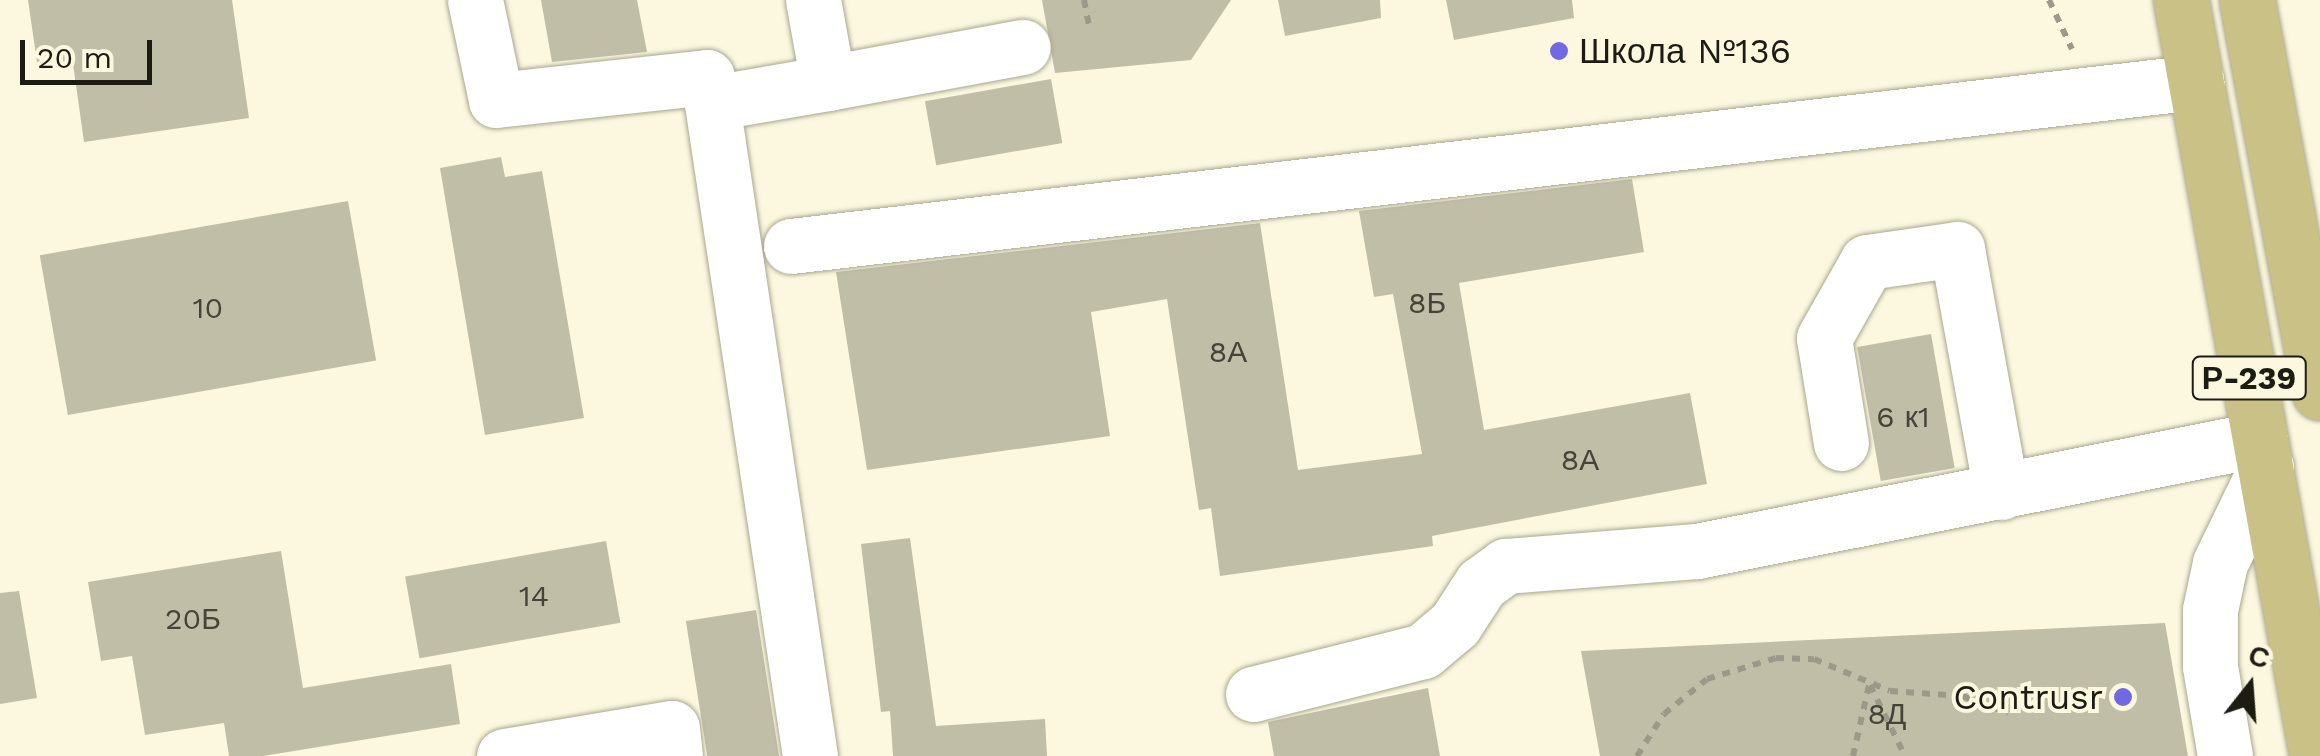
<!DOCTYPE html>
<meta charset="utf-8">
<style>
body{margin:0}
#map{position:relative;width:2320px;height:756px;overflow:hidden;background:#fbf8df;font-family:"Work Sans",sans-serif}
div>[style]{position:absolute}
[style*='--x']{left:calc(var(--x)*1px);top:calc(var(--y)*1px);width:calc(var(--w)*1px);rotate:calc(var(--a)*1deg)}
.building>*{inset:0;background:#c0bea6;transform-origin:0 0}
.path>*{height:6px;margin-top:-3px;transform-origin:0;background:repeating-linear-gradient(90deg,#9b9987 0 8px,transparent 0 16px)}
.roads{filter:drop-shadow(0 0 2px #a9a790) drop-shadow(0 0 2px #a9a790)}
.minor>*{height:55px;margin:-27.5px;padding:0 27.5px;transform-origin:27.5px;border-radius:27.5px;background:#fff}
.major>*{height:55px;margin:-27.5px;padding:0 27.5px;transform-origin:27.5px;border-radius:27.5px;background:#c9c186}
.dots>*{width:28px;height:28px;translate:-50% -50%;box-sizing:border-box;border:5px solid #fbf8df;border-radius:50%}
span{translate:-50% -50%;white-space:nowrap;text-align:center;line-height:1.15;-webkit-text-stroke:8px #fbf8df;paint-order:stroke}
.number-label{font-size:30px;color:#464438}
.number-label span{-webkit-text-stroke-width:0}
.shield-label span{padding:2px 8px;background:#fbf8df;border:2px solid;border-radius:8px;-webkit-text-stroke-width:0}
.shield-label{font-size:32px;color:#1d1c13;font-weight:700}
.poi-label{font-size:35px;color:#1d1c13}
.left{translate:0 -50%;text-align:left}
.right{translate:-100% -50%;text-align:right}
.north{position:absolute;left:2200px;top:636px;width:100px;height:100px;-webkit-text-stroke:8px #fbf8df;paint-order:stroke;rotate:17deg;font-size:28px;font-weight:700;line-height:40px;text-align:center;color:#1d1c13}
.north::after{content:'';display:block;margin:auto;width:35px;height:45px;background:#1d1c13;clip-path:polygon(50% 0,100% 100%,50% 72%,0 100%)}
.scale{position:absolute;left:20px;top:40px;width:132px;height:45px;box-sizing:border-box;border:5px solid #1d1c13;border-top:0;padding-left:12px;font-size:30px;line-height:35px;white-space:nowrap;color:#1d1c13;-webkit-text-stroke:8px #fbf8df;paint-order:stroke}
</style>
<div id="map">
<div class="building">
<i style="clip-path:polygon(28px 0,232px 0,249px 118px,84px 142px,73px 64px,38px 69px)"></i>
<i style="clip-path:polygon(541px 0,637px 0,647px 52px,552px 62px)"></i>
<i style="clip-path:polygon(1042px 0,1231px 0,1191px 60px,1055px 73px)"></i>
<i style="clip-path:polygon(1278px 0,1380px 0,1381px 18px,1285px 36px)"></i>
<i style="clip-path:polygon(1446px 0,1572px 0,1574px 18px,1454px 40px)"></i>
<i style="left:1051px;top:79px;width:65px;height:128px;rotate:80deg"></i>
<i style="clip-path:polygon(501px 157px,505px 177px,542px 171px,584px 418px,485px 435px,440px 168px)"></i>
<i style="clip-path:polygon(1632px 179px,1644px 252px,1459px 283px,1484px 430px,1690px 393px,1707px 484px,1432px 536px,1433px 546px,1220px 576px,1211px 508px,1199px 510px,1167px 299px,1091px 312px,1110px 436px,867px 470px,836px 272px,1260px 223px,1298px 470px,1422px 454px,1393px 294px,1374px 297px,1359px 211px)"></i>
<i style="left:348px;top:201px;width:162px;height:313px;rotate:80deg"></i>
<i style="left:1931px;top:334px;width:136px;height:75px;rotate:80deg"></i>
<i style="clip-path:polygon(910px 538px,936px 726px,1045px 719px,1047px 756px,893px 756px,890px 711px,881px 712px,861px 544px)"></i>
<i style="left:606px;top:541px;width:83px;height:204px;rotate:80deg"></i>
<i style="clip-path:polygon(281px 551px,303px 688px,451px 664px,460px 724px,263px 756px,229px 756px,224px 723px,145px 735px,132px 656px,101px 661px,88px 582px)"></i>
<i style="clip-path:polygon(19px 591px,37px 698px,0 704px,0 593px)"></i>
<i style="left:756px;top:610px;width:148px;height:71px;rotate:81deg"></i>
<i style="clip-path:polygon(2165px 623px,2188px 756px,1600px 756px,1581px 651px)"></i>
<i style="clip-path:polygon(1428px 688px,1440px 756px,1274px 756px,1268px 722px)"></i>
</div>
<div class="path">
<i style="--x:1084;--y:0;--w:25;--a:79"></i>
<i style="--x:2049;--y:0;--w:54;--a:64.9"></i>
<i style="--x:1870;--y:685;--w:79;--a:63.8"></i>
<i style="--x:1637;--y:756;--w:50;--a:-57.3"></i>
<i style="--x:1664;--y:714;--w:55;--a:-39.1"></i>
<i style="--x:1707;--y:679;--w:72;--a:-16.9"></i>
<i style="--x:1776;--y:658;--w:38;--a:2"></i>
<i style="--x:1814;--y:659;--w:82;--a:22.8"></i>
<i style="--x:1890;--y:691;--w:72;--a:4"></i>
<i style="--x:1962;--y:696;--w:49;--a:20.3"></i>
<i style="--x:1853;--y:756;--w:73;--a:-77.3"></i>
</div>
<div class="roads">
<div class="minor">
<i style="--x:475;--y:0;--w:102;--a:78.1"></i>
<i style="--x:496;--y:100;--w:212;--a:-6.2"></i>
<i style="--x:707;--y:77;--w:26;--a:79"></i>
<i style="--x:828;--y:83;--w:198;--a:-10.5"></i>
<i style="--x:791;--y:246;--w:1415;--a:-6.66"></i>
<i style="--x:1841;--y:443;--w:106;--a:-99.2"></i>
<i style="--x:1824;--y:338;--w:87;--a:-60.5"></i>
<i style="--x:1867;--y:262;--w:91;--a:-8.2"></i>
<i style="--x:1957;--y:249;--w:247;--a:79.7"></i>
<i style="--x:1253;--y:694;--w:175;--a:-14.2"></i>
<i style="--x:1423;--y:651;--w:42;--a:-40.2"></i>
<i style="--x:1455;--y:624;--w:48;--a:-57"></i>
<i style="--x:1481;--y:584;--w:31;--a:-36"></i>
<i style="--x:1506;--y:566;--w:192;--a:-4.5"></i>
<i style="--x:1697;--y:551;--w:574;--a:-11.25"></i>
<i style="--x:504;--y:756;--w:170;--a:-9.5"></i>
<i style="--x:672;--y:728;--w:28;--a:84"></i>
<i style="--x:810;--y:756;--w:660;--a:-98.54"></i>
<i style="--x:712;--y:103;--w:118;--a:-9.8"></i>
<i style="--x:828;--y:83;--w:84;--a:-100.2"></i>
<i style="--x:2225;--y:756;--w:91;--a:-99.5"></i>
<i style="--x:2210;--y:666;--w:56;--a:-90"></i>
<i style="--x:2210;--y:610;--w:48;--a:-78"></i>
<i style="--x:2220;--y:563;--w:106;--a:-64.2"></i>
</div>
<div class="major">
<i style="--x:2181;--y:0;--w:768;--a:79.8"></i>
<i style="--x:2247;--y:0;--w:399;--a:79.5"></i>
</div>
</div>
<div class="dots">
<i style="left:1559px;top:51px;background:#7069e3"></i>
<i style="left:2123px;top:697px;background:#7069e3"></i>
</div>
<div class="number-label">
<span style="left:1427px;top:303px">8Б</span>
<span style="left:208px;top:308px">10</span>
<span style="left:1228px;top:352px">8А</span>
<span style="left:1903px;top:417px">6 к1</span>
<span style="left:1580px;top:460px">8А</span>
<span style="left:534px;top:596px">14</span>
<span style="left:193px;top:619px">20Б</span>
<span style="left:1887px;top:714px">8Д</span>
</div>
<div class="shield-label">
<span style="left:2249px;top:378px">Р-239</span>
</div>
<div class="poi-label">
<span class="left" style="left:1579px;top:51px">Школа №136</span>
<span class="right" style="left:2103px;top:697px">Contrusr</span>
</div>
<div class="north">С</div>
<div class="scale">20 m</div>
</div>
